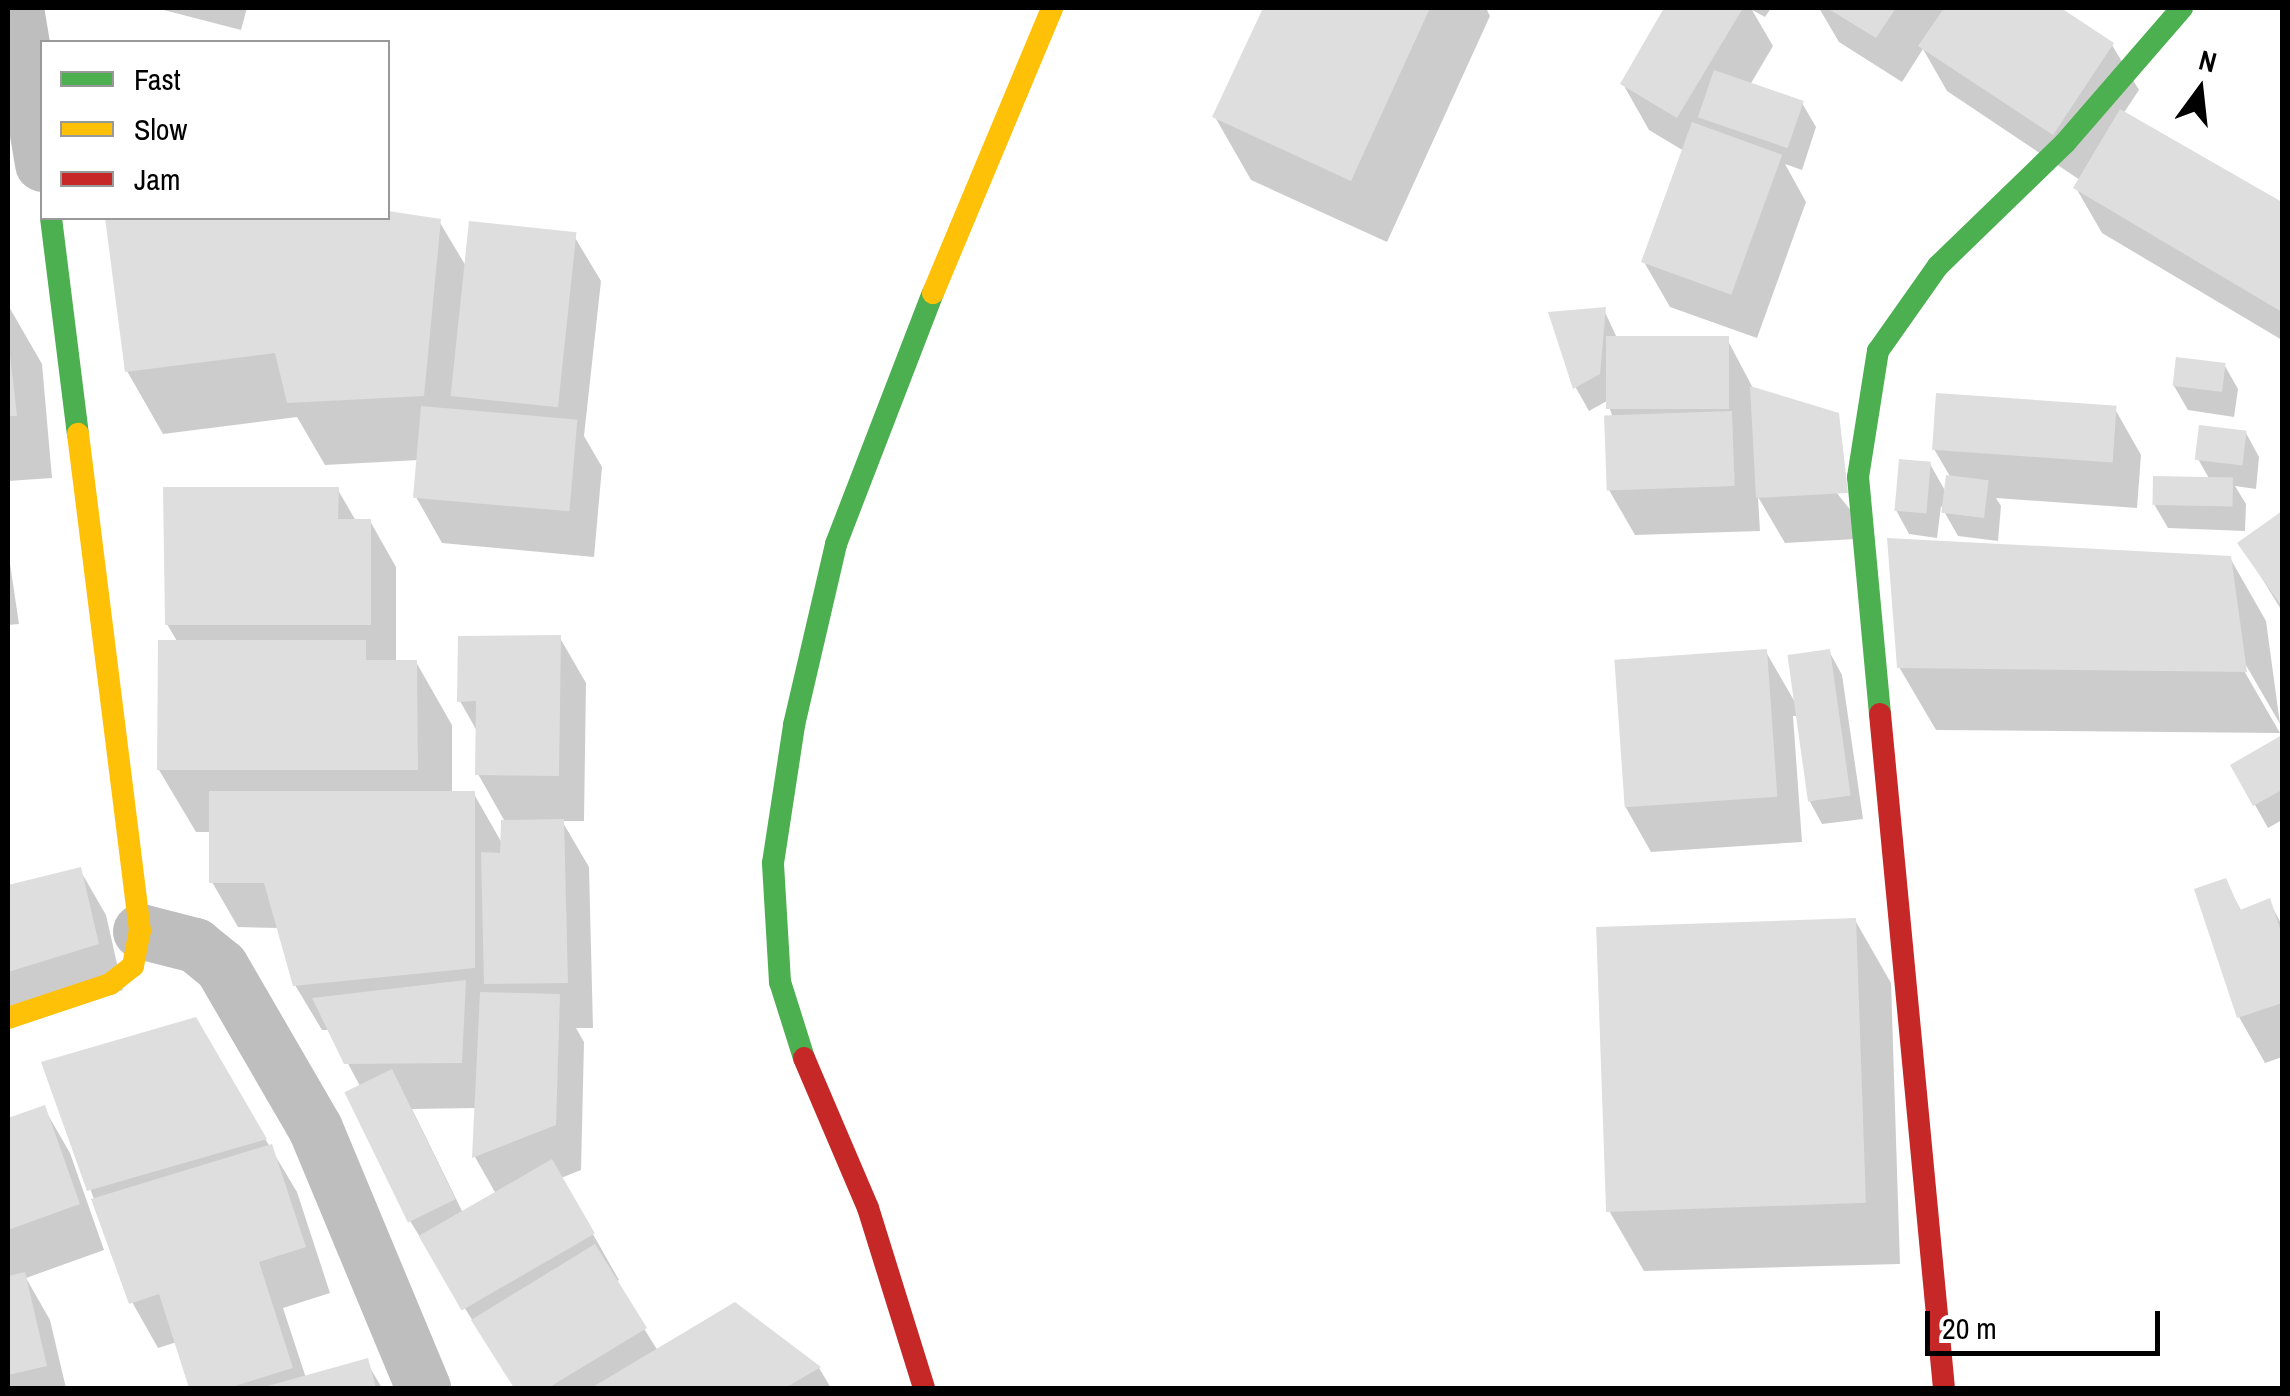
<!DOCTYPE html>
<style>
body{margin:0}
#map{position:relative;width:2290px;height:1396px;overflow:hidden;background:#fff;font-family:"Archivo Narrow",sans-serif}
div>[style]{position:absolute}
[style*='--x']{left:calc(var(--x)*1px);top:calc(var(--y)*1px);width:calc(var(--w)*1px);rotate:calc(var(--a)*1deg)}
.shadow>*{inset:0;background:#0003}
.building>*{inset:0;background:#dedede;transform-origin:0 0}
.street>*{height:55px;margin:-27.5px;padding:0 27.5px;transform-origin:27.5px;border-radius:27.5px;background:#bebebe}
.fast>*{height:22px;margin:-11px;padding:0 11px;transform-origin:11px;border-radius:11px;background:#4caf50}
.slow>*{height:22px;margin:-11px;padding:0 11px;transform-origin:11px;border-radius:11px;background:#ffc107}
.jam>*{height:22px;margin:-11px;padding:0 11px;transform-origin:11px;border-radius:11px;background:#c62828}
span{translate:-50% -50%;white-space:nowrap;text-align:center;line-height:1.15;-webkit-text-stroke:10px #fff;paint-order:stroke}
.frame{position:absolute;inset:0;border:10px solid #000;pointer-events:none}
.legend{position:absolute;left:40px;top:40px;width:350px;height:180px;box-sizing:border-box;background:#fff;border:2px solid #999;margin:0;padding:12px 18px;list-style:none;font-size:30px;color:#000}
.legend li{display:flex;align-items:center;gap:20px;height:50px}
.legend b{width:50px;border:2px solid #999}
.north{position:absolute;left:2150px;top:40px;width:100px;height:100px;-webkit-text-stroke:8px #fff;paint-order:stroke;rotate:15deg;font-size:28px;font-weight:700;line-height:40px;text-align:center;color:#000}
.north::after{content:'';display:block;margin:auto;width:35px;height:45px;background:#000;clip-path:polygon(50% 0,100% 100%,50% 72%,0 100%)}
.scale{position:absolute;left:1925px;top:1311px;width:235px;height:45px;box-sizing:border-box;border:5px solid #000;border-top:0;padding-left:12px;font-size:30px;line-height:35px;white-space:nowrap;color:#000;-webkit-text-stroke:8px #fff;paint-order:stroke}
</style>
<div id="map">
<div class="shadow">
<i style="clip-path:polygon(156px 8px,247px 8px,241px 30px)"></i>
<i style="clip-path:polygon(1265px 8px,1486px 8px,1490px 16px,1387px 242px,1251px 180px,1215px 117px)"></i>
<i style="clip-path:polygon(1667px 8px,1771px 8px,1765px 17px,1752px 10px,1773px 46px,1750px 85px,1802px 103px,1816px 127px,1802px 170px,1785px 164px,1806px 202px,1757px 338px,1670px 307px,1644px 262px,1684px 151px,1649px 130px,1623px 84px)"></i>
<i style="clip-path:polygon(1819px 8px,2056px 8px,2112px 45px,2139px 90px,2123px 114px,2282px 205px,2282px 340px,2102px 233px,2076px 188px,2080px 180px,1947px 91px,1923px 49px,1902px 82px,1839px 42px)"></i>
<i style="clip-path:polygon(388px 213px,439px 221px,467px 268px,574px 236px,601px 281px,584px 436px,602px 467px,594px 557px,442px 543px,416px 497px,419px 460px,325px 465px,297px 417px,163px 434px,127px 371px,108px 218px,388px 218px)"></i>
<i style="clip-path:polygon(8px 305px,42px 364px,52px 478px,8px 481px)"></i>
<i style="clip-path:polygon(1604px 310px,1617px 338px,1727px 339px,1754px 390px,1873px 538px,1785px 543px,1758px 497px,1760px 531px,1635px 535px,1609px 490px,1613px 418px,1607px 401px,1589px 411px,1576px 388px,1551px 314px)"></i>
<i style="clip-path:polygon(2225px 366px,2238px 389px,2234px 417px,2188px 410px,2174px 386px)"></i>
<i style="clip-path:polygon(2115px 409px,2141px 455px,2137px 508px,1996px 498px,2001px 506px,1998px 541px,1958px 536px,1941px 506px,1937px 538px,1909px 534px,1896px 510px,1930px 464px,1947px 494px,1951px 478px,1934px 449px)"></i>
<i style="clip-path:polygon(2246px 433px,2259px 457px,2256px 489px,2235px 486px,2246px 504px,2245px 531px,2168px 528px,2154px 504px,2210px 480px,2198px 459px)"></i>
<i style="clip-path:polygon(evenodd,338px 490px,356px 521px,370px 521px,396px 567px,396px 662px,416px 662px,452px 725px,452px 794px,474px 794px,503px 845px,504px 820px,478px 774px,478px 733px,460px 701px,560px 638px,586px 683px,584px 821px,562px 821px,589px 867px,593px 1028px,576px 1028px,584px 1042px,581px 1170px,561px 1178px,619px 1280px,615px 1282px,658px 1351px,735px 1305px,819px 1368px,831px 1388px,515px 1388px,410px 1221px,347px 1092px,360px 1086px,330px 1030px,322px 1030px,295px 985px,279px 928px,238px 927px,212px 882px,212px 832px,196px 832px,159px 770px,178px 643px,167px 624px,338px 490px,477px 1108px,475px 1157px,496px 1194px,463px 1213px,412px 1109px,477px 1108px)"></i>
<i style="clip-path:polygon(2282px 514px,2282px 611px,2240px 543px)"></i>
<i style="clip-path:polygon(8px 550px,19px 624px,8px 625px)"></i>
<i style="clip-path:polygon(2230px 558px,2266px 621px,2280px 724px,2243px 660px,2239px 662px,2280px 733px,1936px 730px,1899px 667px)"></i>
<i style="clip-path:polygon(1829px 651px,1842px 675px,1863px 819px,1822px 824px,1809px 800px,1797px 716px,1793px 716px,1802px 842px,1651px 852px,1625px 806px,1766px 652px,1796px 704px)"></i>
<i style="clip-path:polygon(2282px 738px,2282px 820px,2268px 828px,2233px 766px)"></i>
<i style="clip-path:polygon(80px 870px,106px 915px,123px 990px,8px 1025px,8px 888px)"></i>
<i style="clip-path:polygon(2225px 881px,2242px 912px,2269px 901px,2282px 925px,2282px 1057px,2265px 1063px,2239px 1017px,2197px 890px)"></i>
<i style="clip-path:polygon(1855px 920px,1891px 983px,1900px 1264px,1644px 1271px,1608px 1209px)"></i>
<i style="clip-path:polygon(194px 1020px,297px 1192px,330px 1293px,283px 1308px,306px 1378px,366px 1361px,382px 1388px,192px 1388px,177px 1342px,158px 1348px,132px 1302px,44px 1064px)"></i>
<i style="clip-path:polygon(44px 1108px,70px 1153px,104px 1250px,26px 1278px,50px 1320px,66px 1388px,8px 1388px,8px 1121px)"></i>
</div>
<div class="building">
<i style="clip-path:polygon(1263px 8px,1430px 8px,1351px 181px,1212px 117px)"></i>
<i style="clip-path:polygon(1664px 8px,1743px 8px,1677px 118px,1620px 84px)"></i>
<i style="clip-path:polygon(1827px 8px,1896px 8px,1876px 38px)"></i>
<i style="clip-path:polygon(1944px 8px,2061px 8px,2114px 43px,2053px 135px,1918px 46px)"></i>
<i style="left:1714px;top:70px;width:95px;height:50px;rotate:19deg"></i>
<i style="clip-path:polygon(2120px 109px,2282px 202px,2282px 312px,2073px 188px)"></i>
<i style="left:1692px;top:122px;width:96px;height:149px;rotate:20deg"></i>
<i style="clip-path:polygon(388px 211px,441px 219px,424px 396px,287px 403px,275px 353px,125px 372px,105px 218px,388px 218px)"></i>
<i style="left:469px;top:221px;width:108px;height:176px;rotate:6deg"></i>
<i style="clip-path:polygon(1606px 307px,1600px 374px,1573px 389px,1548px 312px)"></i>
<i style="clip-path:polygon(8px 336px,17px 416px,8px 416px)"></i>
<i style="left:1606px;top:336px;width:123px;height:73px"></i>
<i style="left:2176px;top:357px;width:50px;height:29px;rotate:7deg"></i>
<i style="clip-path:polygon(1750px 386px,1839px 413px,1848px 493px,1756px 498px)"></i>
<i style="left:1936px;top:393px;width:181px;height:57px;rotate:4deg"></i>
<i style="left:421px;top:406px;width:157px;height:92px;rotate:5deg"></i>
<i style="left:1732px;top:411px;width:75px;height:128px;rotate:88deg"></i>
<i style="left:2199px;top:425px;width:48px;height:35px;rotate:7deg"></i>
<i style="left:1899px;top:459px;width:32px;height:52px;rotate:5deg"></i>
<i style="left:1946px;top:475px;width:43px;height:38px;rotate:7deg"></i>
<i style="left:2153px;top:476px;width:80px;height:29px;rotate:1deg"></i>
<i style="clip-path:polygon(163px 487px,339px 487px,338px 519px,371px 519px,371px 625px,165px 625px)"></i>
<i style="clip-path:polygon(2282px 511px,2282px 607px,2237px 543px)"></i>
<i style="clip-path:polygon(1887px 538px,2231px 556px,2247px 672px,1897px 668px)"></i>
<i style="clip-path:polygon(561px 635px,559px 776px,475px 775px,476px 701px,457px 702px,458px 636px)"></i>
<i style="clip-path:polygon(158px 640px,366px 640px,366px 660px,417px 660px,418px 770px,157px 770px)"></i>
<i style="left:1767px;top:649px;width:148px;height:153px;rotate:86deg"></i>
<i style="left:1830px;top:649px;width:148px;height:43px;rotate:82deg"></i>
<i style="clip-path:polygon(2282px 735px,2282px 790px,2253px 806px,2230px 765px)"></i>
<i style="clip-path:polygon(209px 791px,475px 791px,475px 968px,293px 986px,264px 883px,209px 883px)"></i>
<i style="clip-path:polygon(564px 819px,568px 983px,484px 984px,481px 852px,500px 853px,501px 820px)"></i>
<i style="clip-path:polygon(81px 867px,99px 944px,8px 972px,8px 885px)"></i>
<i style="clip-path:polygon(2226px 878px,2240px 910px,2270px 898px,2282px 935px,2282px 1003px,2237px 1018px,2194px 889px)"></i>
<i style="left:1856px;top:918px;width:285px;height:260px;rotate:88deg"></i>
<i style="clip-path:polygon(466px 980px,462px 1063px,344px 1064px,312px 998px)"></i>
<i style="clip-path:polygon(480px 992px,560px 994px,556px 1125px,472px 1158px)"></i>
<i style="clip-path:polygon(196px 1017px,267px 1139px,87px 1191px,41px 1062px)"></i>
<i style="left:392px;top:1069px;width:145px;height:53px;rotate:64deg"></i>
<i style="clip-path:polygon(45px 1105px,80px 1204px,8px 1230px,8px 1118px)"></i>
<i style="clip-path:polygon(272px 1144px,306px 1247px,259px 1262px,293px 1368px,228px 1388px,189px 1388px,159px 1294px,129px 1304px,91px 1199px)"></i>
<i style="left:552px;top:1159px;width:86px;height:154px;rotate:60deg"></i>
<i style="clip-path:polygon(595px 1244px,647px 1328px,548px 1388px,514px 1388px,471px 1320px)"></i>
<i style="clip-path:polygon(25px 1272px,47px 1366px,8px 1375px,8px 1276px)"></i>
<i style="clip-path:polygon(735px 1302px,821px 1367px,785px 1388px,591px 1388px)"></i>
<i style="clip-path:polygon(368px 1358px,376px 1388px,264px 1388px,264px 1387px)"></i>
</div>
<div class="street">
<i style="--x:16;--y:8;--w:158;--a:80.5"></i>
<i style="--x:140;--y:931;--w:57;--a:14.3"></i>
<i style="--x:195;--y:945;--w:33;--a:39"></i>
<i style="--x:221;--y:966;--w:187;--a:59.9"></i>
<i style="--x:315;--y:1128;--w:282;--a:67.4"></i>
</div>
<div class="fast">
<i style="--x:51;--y:218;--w:218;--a:82.9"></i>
<i style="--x:1880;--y:714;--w:238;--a:-95.3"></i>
<i style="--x:1858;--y:477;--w:128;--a:-81"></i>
<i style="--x:1878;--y:351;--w:104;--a:-54.8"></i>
<i style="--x:1938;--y:266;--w:177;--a:-44.1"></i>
<i style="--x:2065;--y:143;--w:179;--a:-49.1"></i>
<i style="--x:804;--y:1058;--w:80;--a:-107.5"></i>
<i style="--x:780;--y:982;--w:119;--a:-93.4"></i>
<i style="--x:773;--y:863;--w:140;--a:-81.3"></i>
<i style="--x:794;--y:725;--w:186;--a:-76.9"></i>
<i style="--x:836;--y:544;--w:269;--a:-68.9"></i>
</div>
<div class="slow">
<i style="--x:933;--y:293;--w:309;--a:-67.3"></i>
<i style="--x:8;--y:1018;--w:108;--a:-18.4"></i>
<i style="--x:110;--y:984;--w:29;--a:-38"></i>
<i style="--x:133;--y:966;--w:36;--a:-79"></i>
<i style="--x:140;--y:931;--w:501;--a:-97.11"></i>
</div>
<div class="jam">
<i style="--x:1880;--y:714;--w:677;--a:84.58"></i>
<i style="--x:804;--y:1058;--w:163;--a:66.9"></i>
<i style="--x:868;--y:1208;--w:189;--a:72.7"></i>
</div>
<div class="frame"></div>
<ul class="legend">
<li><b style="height:12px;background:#4caf50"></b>Fast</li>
<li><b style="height:12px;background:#ffc107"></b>Slow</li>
<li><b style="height:12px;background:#c62828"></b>Jam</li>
</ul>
<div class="north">N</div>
<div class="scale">20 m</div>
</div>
